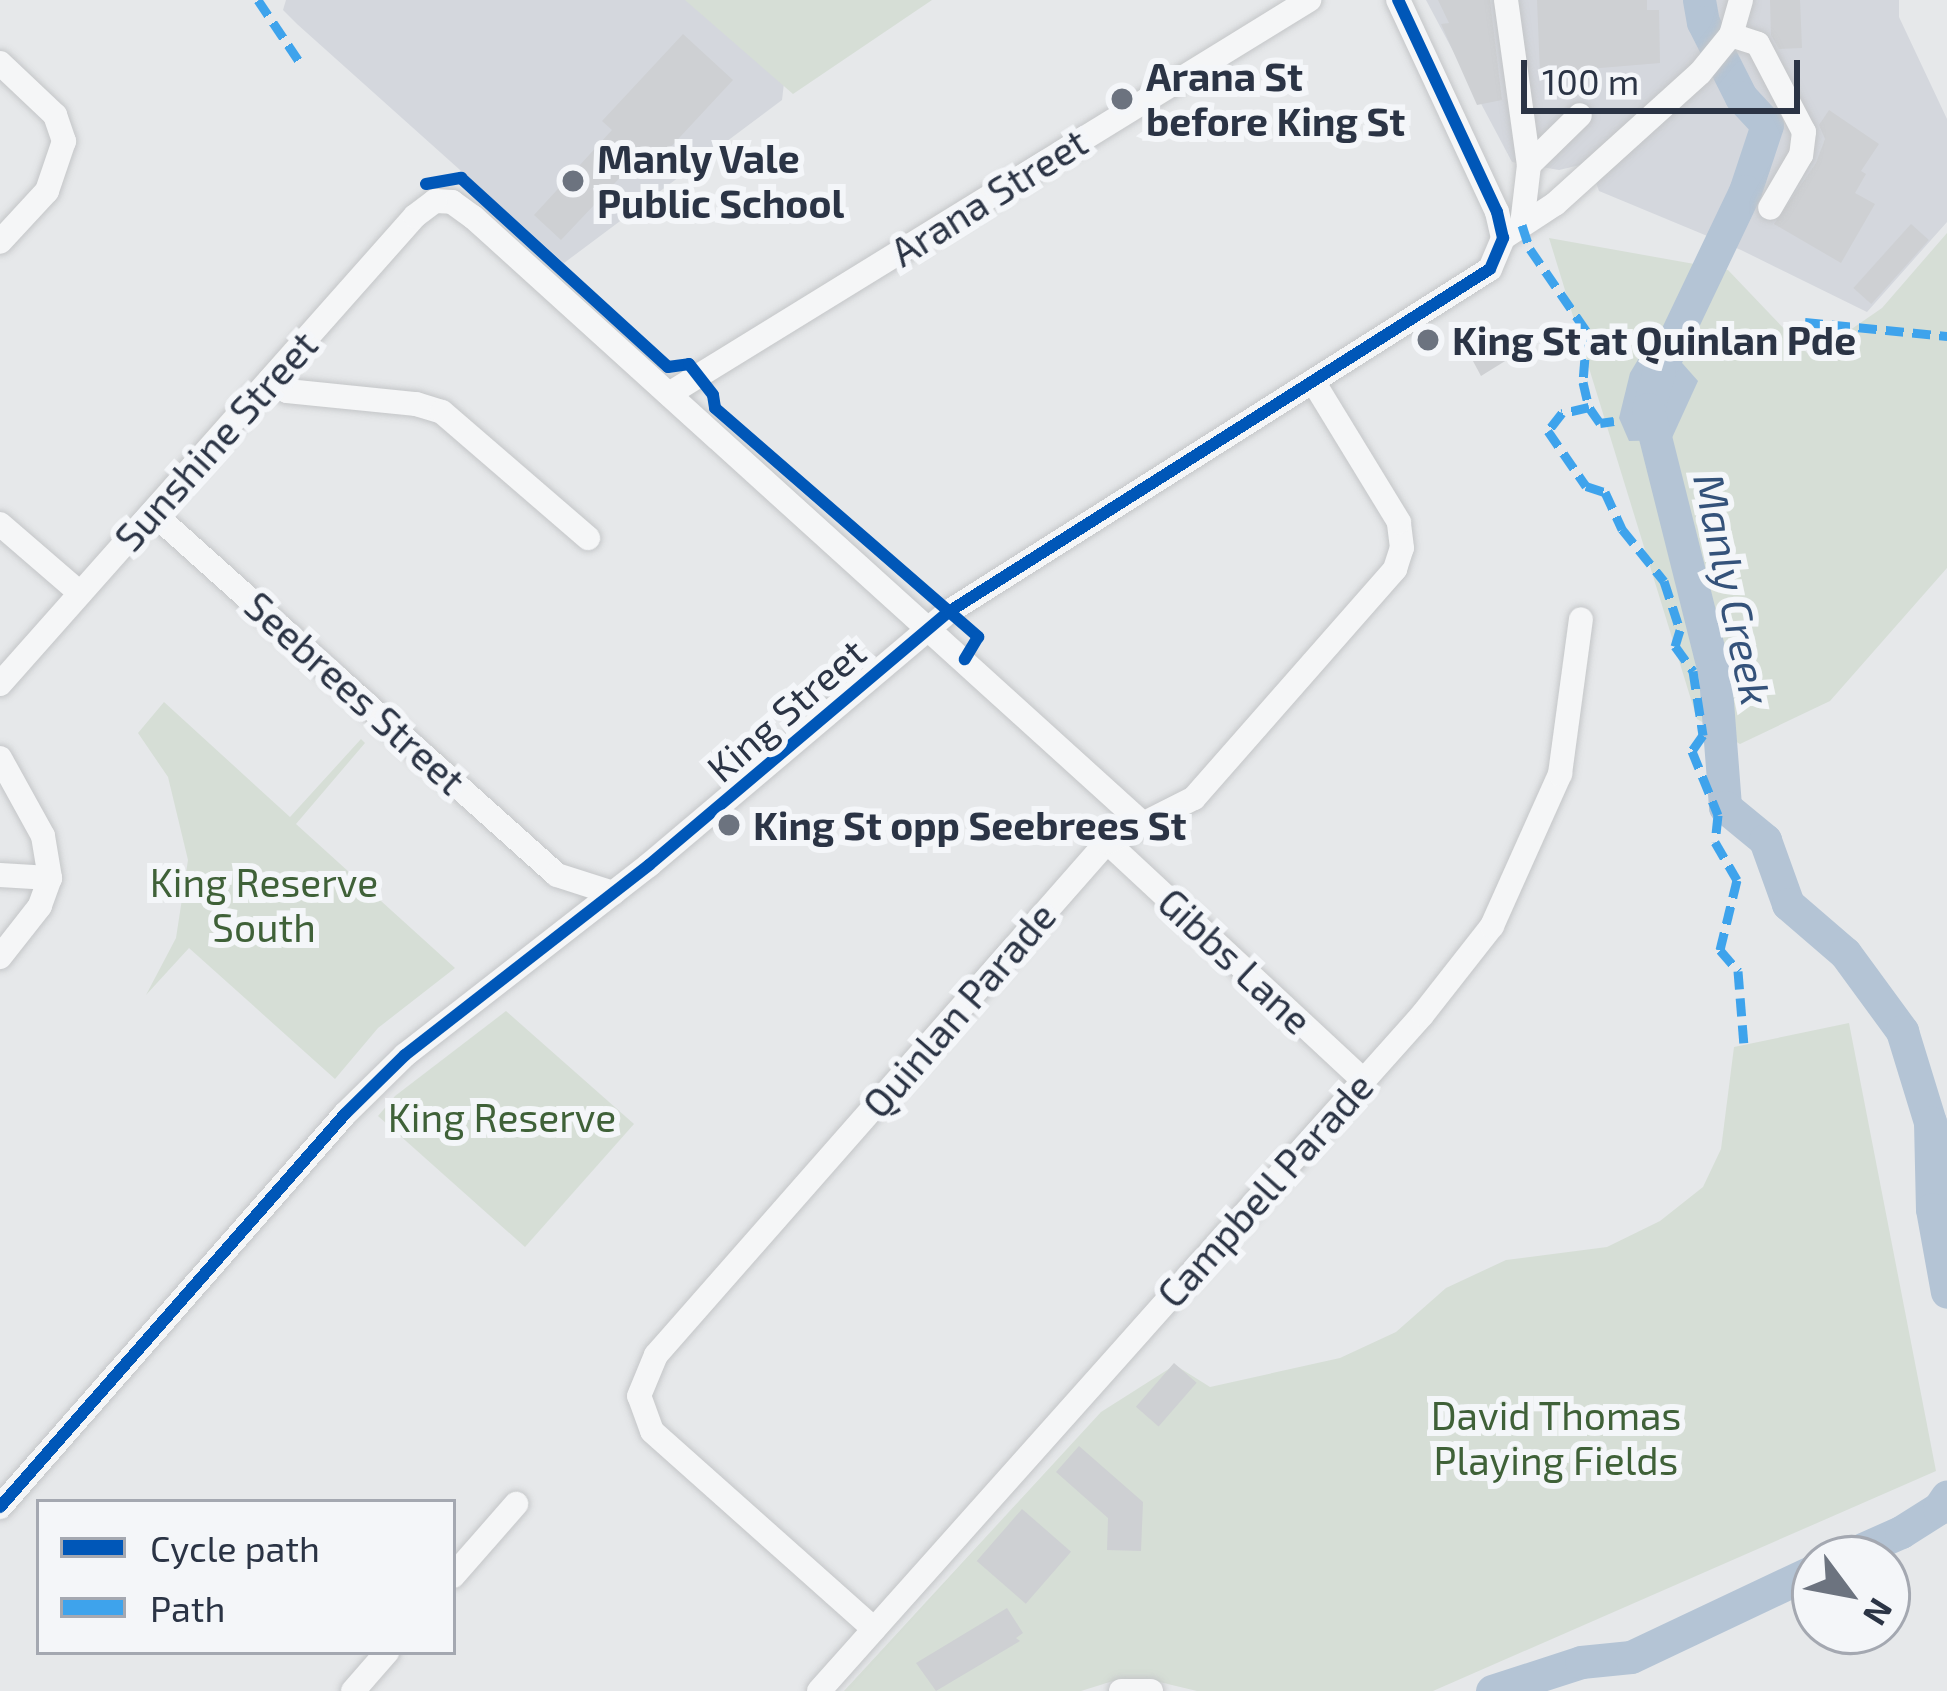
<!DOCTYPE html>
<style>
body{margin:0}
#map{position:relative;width:1947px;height:1691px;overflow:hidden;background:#e6e8ea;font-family:"Exo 2",sans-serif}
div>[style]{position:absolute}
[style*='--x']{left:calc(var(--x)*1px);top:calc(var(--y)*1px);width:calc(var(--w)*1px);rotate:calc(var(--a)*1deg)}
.built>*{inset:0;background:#d4d7dd}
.green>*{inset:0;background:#d6ded6}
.water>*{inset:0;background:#b4c4d5}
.river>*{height:33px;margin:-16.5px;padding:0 16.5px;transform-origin:16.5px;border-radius:16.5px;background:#b4c4d5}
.building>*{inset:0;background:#ced0d3;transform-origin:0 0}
.roads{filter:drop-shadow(0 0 3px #c4c6c8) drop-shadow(0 0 3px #c4c6c8)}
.minor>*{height:24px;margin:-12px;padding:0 12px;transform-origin:12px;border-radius:12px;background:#f5f6f7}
.quiet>*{height:9px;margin-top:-4.5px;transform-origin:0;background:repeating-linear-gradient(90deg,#3ea3ec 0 18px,transparent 0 27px)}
.cycleway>*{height:12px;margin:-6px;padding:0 6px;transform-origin:6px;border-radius:6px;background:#0057b8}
.dots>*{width:33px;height:33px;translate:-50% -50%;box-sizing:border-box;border:6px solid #f4f6f9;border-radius:50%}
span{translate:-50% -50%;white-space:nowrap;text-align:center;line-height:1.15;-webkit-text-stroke:12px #f4f6f9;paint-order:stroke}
.poi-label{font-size:39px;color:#2b3445;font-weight:700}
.left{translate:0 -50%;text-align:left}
.street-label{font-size:39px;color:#2b3445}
.park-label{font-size:39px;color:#3f6138}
.water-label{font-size:42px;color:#34527a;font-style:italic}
.legend{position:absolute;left:36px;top:1499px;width:420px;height:156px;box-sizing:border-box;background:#f4f6f9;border:3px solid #a4a8b1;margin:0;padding:15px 21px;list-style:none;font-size:36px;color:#2b3445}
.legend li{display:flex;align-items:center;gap:24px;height:60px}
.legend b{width:60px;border:3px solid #a4a8b1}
.north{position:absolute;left:1791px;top:1535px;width:120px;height:120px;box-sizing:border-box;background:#f4f6f9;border:3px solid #a4a8b1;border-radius:50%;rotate:122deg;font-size:33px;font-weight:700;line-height:48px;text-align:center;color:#2b3445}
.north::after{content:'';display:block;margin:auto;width:42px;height:54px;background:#6c737f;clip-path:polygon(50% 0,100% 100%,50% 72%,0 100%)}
.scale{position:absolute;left:1521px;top:60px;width:279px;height:54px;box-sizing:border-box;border:6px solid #2b3445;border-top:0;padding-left:15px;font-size:36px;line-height:42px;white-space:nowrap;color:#2b3445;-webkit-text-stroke:9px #f4f6f9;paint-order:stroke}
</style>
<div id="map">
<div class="built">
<i style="clip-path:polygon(286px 0,697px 0,787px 58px,782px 100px,564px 263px,297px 24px,283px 10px)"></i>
<i style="clip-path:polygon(1426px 0,1899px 0,1899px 17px,1947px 119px,1947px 222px,1867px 312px,1741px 250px,1599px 191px,1589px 163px,1559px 170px,1512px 162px)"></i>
</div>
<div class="green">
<i style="clip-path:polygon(685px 0,932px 0,793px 94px)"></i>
<i style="clip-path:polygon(1947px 233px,1947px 568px,1830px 701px,1740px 744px,1697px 719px,1549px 238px,1728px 270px,1811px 357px,1882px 308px)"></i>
<i style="clip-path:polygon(164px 702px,290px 817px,361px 739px,365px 743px,296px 824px,455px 968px,378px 1028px,335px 1079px,189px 948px,146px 995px,176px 938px,188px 860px,168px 777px,138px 733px)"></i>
<i style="clip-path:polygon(506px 1011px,634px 1124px,525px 1247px,378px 1116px,395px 1096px)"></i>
<i style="clip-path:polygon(1849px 1023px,1936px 1471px,1433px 1691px,1197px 1691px,1151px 1680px,1113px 1681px,1081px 1691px,844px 1691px,1101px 1412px,1175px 1365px,1210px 1387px,1340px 1358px,1396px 1332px,1446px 1288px,1506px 1260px,1607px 1247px,1660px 1221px,1703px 1187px,1721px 1149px,1734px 1047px)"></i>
</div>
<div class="water">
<i style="clip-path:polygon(1660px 338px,1698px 381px,1671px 440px,1629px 441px,1619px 418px,1630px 373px,1648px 343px)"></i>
</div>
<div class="river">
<i style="--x:1699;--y:0;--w:22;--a:80"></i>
<i style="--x:1703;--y:22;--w:84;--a:63.1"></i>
<i style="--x:1741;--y:97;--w:38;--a:47"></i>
<i style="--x:1767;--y:125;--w:70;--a:108.4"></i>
<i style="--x:1745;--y:191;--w:199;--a:115.5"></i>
<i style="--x:1659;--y:371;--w:40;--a:106"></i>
<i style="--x:1648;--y:409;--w:275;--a:75.9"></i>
<i style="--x:1715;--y:676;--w:131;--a:85.6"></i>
<i style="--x:1725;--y:807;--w:52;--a:39.5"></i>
<i style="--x:1765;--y:840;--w:68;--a:70.2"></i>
<i style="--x:1788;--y:904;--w:75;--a:40.7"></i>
<i style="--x:1845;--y:953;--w:97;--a:53.8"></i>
<i style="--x:1902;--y:1031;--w:95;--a:72.9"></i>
<i style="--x:1930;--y:1122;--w:87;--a:88.7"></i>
<i style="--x:1932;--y:1209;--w:84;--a:79.8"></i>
<i style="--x:1840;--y:1559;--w:67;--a:-23.9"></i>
<i style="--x:1901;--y:1532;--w:45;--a:-32.3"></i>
<i style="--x:1939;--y:1508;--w:14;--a:-56"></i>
<i style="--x:1492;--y:1691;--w:94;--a:-18"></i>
<i style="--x:1581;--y:1662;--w:50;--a:-5.7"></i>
<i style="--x:1631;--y:1657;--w:204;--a:-25.3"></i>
</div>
<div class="building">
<i style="clip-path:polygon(1438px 0,1490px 0,1502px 100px,1477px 105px,1441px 24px,1449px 23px)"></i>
<i style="clip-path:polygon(1537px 0,1647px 0,1647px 10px,1659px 10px,1660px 63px,1540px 73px)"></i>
<i style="clip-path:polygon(1770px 0,1800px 0,1802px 48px,1779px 49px,1771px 35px)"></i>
<i style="clip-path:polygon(683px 34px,733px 80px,641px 179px,629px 168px,561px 240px,534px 215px,612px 130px,602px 121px)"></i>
<i style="clip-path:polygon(1829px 110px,1879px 144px,1861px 171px,1866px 174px,1855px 193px,1875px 204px,1841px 263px,1774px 224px,1816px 163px,1825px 139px,1819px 125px)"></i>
<i style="left:1911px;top:224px;width:24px;height:86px;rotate:42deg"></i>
<i style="clip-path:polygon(1495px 334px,1510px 358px,1481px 376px,1466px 348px)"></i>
<i style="left:1174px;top:1363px;width:30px;height:58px;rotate:41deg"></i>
<i style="clip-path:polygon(1079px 1446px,1143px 1502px,1141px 1551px,1107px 1550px,1108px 1518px,1056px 1472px)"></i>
<i style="left:1022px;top:1509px;width:65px;height:69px;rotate:41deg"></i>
<i style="clip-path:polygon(1007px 1608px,1023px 1633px,1016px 1638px,1020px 1641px,936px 1691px,916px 1663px)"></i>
</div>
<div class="roads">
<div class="minor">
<i style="--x:1506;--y:0;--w:167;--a:82.1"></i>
<i style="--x:1529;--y:165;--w:60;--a:96.7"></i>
<i style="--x:1731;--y:35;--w:28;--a:18"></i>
<i style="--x:1758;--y:44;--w:99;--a:62.4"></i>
<i style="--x:1804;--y:132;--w:23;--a:97"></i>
<i style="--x:1801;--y:155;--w:61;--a:120.3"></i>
<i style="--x:0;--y:63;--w:76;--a:43.4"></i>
<i style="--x:55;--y:115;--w:28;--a:71"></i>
<i style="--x:64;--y:141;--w:53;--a:108.8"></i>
<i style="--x:47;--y:191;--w:69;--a:132.7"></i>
<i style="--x:1529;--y:165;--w:71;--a:-44.4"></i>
<i style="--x:435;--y:201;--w:17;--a:3"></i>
<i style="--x:452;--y:202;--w:26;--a:36"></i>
<i style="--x:473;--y:217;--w:901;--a:42.17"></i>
<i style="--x:1503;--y:238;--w:62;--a:-33.2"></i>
<i style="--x:1555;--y:204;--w:195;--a:-42.1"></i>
<i style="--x:1700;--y:73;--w:49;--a:-50.8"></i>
<i style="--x:1731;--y:35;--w:36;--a:-74"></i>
<i style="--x:270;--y:380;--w:20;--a:33"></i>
<i style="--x:287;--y:391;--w:130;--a:5.8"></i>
<i style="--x:416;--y:404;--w:27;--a:17"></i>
<i style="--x:442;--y:412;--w:193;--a:40.8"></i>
<i style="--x:669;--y:394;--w:752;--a:-31.62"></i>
<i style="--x:153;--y:513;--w:542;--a:41.86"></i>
<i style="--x:557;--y:875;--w:59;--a:17.8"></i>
<i style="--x:0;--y:524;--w:106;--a:40.8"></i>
<i style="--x:0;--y:684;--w:625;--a:-48.43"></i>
<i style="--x:415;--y:216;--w:25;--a:-37"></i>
<i style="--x:0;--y:758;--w:89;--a:61.1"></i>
<i style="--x:43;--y:836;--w:43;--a:80.5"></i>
<i style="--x:50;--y:878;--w:30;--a:110"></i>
<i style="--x:40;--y:906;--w:65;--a:128.1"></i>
<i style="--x:1107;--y:842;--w:350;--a:42.9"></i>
<i style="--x:0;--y:875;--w:50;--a:3.4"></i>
<i style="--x:0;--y:1507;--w:523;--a:-48.72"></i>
<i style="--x:345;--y:1114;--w:84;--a:-44.5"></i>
<i style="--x:405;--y:1055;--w:309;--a:-37.9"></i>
<i style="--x:649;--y:865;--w:394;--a:-40.2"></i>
<i style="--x:950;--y:611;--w:639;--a:-32.35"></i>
<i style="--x:1490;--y:269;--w:34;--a:-67"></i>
<i style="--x:1503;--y:238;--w:27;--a:-103"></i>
<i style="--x:1497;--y:212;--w:234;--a:-115"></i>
<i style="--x:453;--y:1576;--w:96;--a:-48.8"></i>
<i style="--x:874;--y:1629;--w:297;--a:-138.3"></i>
<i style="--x:652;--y:1431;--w:37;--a:-110"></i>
<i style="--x:639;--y:1396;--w:44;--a:-67.5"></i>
<i style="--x:656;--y:1355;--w:683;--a:-48.68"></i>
<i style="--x:1107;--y:842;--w:97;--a:-26.8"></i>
<i style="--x:1194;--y:798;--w:305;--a:-48.7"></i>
<i style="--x:1395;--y:569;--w:22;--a:-72"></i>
<i style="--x:1402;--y:548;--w:26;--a:-97"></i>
<i style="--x:1399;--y:522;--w:165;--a:-121.4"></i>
<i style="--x:353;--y:1691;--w:52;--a:-48.9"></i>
<i style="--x:819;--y:1691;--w:907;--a:-48.26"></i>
<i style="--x:1423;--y:1014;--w:112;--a:-51.9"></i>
<i style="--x:1492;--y:926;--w:167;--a:-65.9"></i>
<i style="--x:1560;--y:774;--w:156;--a:-82.3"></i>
<i style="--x:1121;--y:1691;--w:30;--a:0"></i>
</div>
</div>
<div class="quiet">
<i style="--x:258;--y:0;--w:77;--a:56.1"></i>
<i style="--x:1522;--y:225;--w:25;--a:72"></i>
<i style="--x:1530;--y:249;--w:101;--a:55.5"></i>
<i style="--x:1587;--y:332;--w:50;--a:94.6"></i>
<i style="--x:1583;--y:382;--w:26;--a:77"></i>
<i style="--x:1805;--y:322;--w:143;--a:5.6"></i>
<i style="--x:1614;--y:421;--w:14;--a:172"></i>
<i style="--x:1600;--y:423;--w:19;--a:-125"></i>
<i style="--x:1589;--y:407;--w:28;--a:167"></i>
<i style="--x:1562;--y:413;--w:23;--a:128"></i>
<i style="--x:1548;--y:431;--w:67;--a:55.4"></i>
<i style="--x:1586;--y:486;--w:20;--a:18"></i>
<i style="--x:1605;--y:492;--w:41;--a:65.3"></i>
<i style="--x:1622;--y:529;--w:67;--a:51.1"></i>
<i style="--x:1664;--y:581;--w:52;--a:71.9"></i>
<i style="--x:1680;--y:630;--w:17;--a:107"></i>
<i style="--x:1675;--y:646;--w:31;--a:54"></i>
<i style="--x:1693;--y:671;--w:65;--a:81.1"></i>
<i style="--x:1703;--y:735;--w:19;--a:125"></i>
<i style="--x:1692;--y:751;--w:69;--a:67.9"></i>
<i style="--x:1718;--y:815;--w:27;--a:96"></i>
<i style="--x:1715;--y:842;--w:44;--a:59.9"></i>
<i style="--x:1737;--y:880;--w:72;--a:103.7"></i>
<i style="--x:1720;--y:950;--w:28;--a:49"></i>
<i style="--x:1738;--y:971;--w:74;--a:85.4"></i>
</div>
<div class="cycleway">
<i style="--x:426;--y:184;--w:36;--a:-10"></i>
<i style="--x:461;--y:178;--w:280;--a:42.4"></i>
<i style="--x:668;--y:367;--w:21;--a:-8"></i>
<i style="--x:689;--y:364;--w:39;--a:52"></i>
<i style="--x:713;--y:395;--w:13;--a:81"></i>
<i style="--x:715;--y:408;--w:349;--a:41"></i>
<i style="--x:978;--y:637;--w:26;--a:121"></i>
<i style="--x:0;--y:1507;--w:523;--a:-48.72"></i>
<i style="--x:345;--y:1114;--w:84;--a:-44.5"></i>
<i style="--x:405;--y:1055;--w:309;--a:-37.9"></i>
<i style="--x:649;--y:865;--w:394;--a:-40.2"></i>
<i style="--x:950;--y:611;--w:639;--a:-32.35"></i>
<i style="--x:1490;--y:269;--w:34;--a:-67"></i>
<i style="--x:1503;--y:238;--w:27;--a:-103"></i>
<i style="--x:1497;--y:212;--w:234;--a:-115"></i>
</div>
<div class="dots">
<i style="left:1122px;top:99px;background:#6c737f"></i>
<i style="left:573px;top:181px;background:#6c737f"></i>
<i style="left:1428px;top:340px;background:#6c737f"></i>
<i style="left:729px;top:825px;background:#6c737f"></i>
</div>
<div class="poi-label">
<span class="left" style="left:1146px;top:99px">Arana St<br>before King St</span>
<span class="left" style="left:597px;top:181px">Manly Vale<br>Public School</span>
<span class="left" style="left:1452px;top:340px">King St at Quinlan Pde</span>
<span class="left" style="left:753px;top:825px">King St opp Seebrees St</span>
</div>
<div class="street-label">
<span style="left:989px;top:197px;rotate:-32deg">Arana Street</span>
<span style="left:216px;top:441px;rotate:-48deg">Sunshine Street</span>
<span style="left:355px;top:693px;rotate:42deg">Seebrees Street</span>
<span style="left:786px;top:710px;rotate:-41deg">King Street</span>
<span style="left:1235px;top:961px;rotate:43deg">Gibbs Lane</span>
<span style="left:959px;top:1010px;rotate:-49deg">Quinlan Parade</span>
<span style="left:1265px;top:1190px;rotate:-48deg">Campbell Parade</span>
</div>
<div class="park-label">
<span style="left:264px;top:905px">King Reserve<br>South</span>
<span style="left:502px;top:1117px">King Reserve</span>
<span style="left:1556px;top:1438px">David Thomas<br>Playing Fields</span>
</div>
<div class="water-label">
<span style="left:1734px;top:589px;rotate:78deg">Manly Creek</span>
</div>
<ul class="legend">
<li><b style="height:15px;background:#0057b8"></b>Cycle path</li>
<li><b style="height:15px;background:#3ea3ec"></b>Path</li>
</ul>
<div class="north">N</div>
<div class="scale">100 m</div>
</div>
